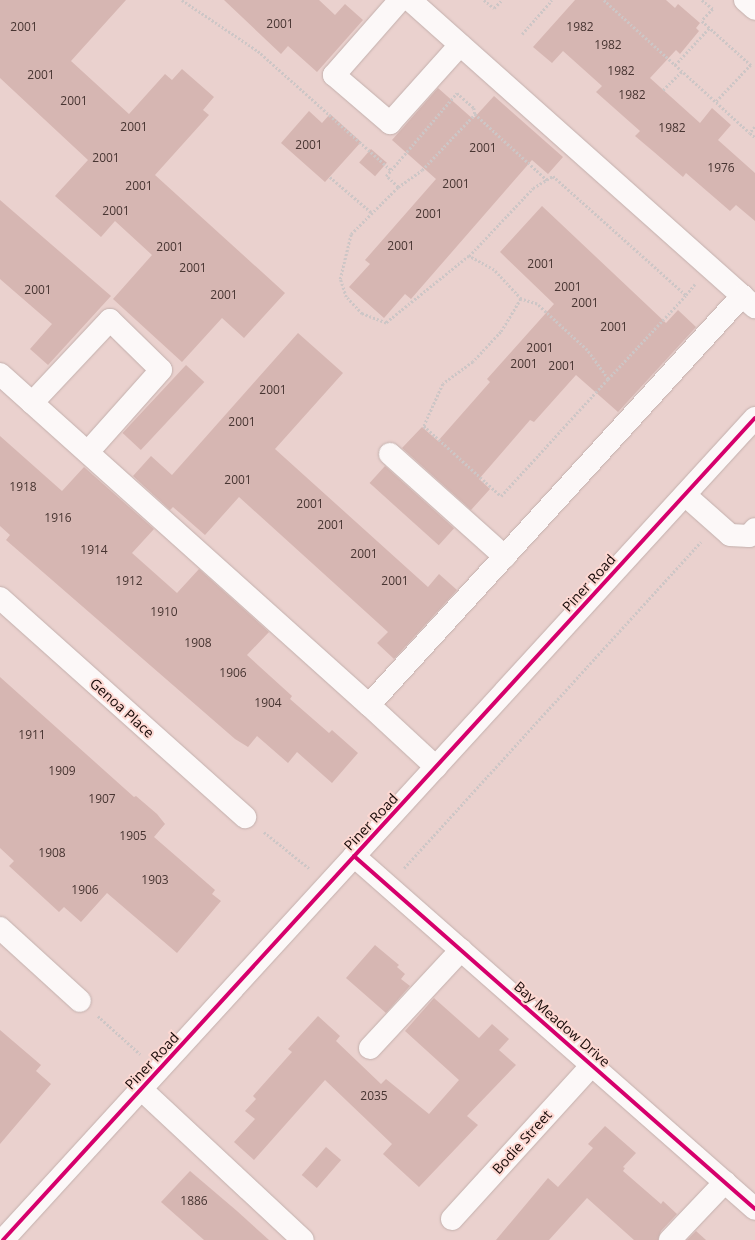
<!DOCTYPE html>
<style>
body{margin:0}
#map{position:relative;width:755px;height:1240px;overflow:hidden;background:#ead1ce;font-family:"Open Sans",sans-serif}
div>[style]{position:absolute}
[style*='--x']{left:calc(var(--x)*1px);top:calc(var(--y)*1px);width:calc(var(--w)*1px);rotate:calc(var(--a)*1deg)}
.building>*{inset:0;background:#d6b6b2;transform-origin:0 0}
.path>*{height:2.5px;margin-top:-1.25px;transform-origin:0;background:repeating-linear-gradient(90deg,#cdc6c6 0 2px,transparent 0 4px)}
.roads{filter:drop-shadow(0 0 1px #c3b0ad) drop-shadow(0 0 1px #c3b0ad)}
.minor>*{height:22px;margin:-11px;padding:0 11px;transform-origin:11px;border-radius:11px;background:#fcf8f8}
.major>*{height:22px;margin:-11px;padding:0 11px;transform-origin:11px;border-radius:11px;background:#fcf8f8}
.cycleway>*{height:4px;margin:-2px;padding:0 2px;transform-origin:2px;border-radius:2px;background:#d6006c}
span{translate:-50% -50%;white-space:nowrap;text-align:center;line-height:1.15;-webkit-text-stroke:4px #fdd8d2;paint-order:stroke}
.number-label{font-size:12px;color:#483532}
.number-label span{-webkit-text-stroke-width:0}
.street-label{font-size:14px;color:#180a08}
</style>
<div id="map">
<div class="building">
<i style="clip-path:polygon(0 0,126px 0,71px 61px,129px 114px,165px 74px,172px 80px,182px 69px,214px 97px,203px 110px,209px 115px,155px 175px,285px 293px,244px 338px,222px 318px,182px 362px,113px 299px,152px 255px,115px 221px,101px 237px,55px 196px,88px 160px,0 78px)"></i>
<i style="clip-path:polygon(224px 0,319px 0,335px 15px,345px 4px,363px 20px,317px 72px,288px 46px,281px 54px)"></i>
<i style="clip-path:polygon(575px 0,666px 0,675px 8px,678px 4px,700px 23px,696px 28px,699px 31px,680px 54px,676px 50px,650px 78px,700px 123px,712px 108px,731px 125px,718px 140px,755px 173px,755px 221px,736px 205px,730px 211px,686px 173px,683px 177px,654px 152px,635px 136px,640px 131px,596px 92px,602px 86px,563px 51px,552px 63px,533px 47px)"></i>
<i style="clip-path:polygon(438px 88px,473px 119px,494px 96px,563px 157px,548px 174px,532px 160px,411px 299px,405px 294px,384px 318px,349px 287px,370px 264px,365px 260px,436px 179px,392px 140px)"></i>
<i style="clip-path:polygon(309px 111px,322px 123px,330px 114px,361px 142px,325px 182px,281px 143px)"></i>
<i style="left:371px;top:149px;width:21px;height:18px;rotate:41deg"></i>
<i style="clip-path:polygon(0 200px,111px 296px,48px 365px,30px 349px,52px 324px,0 279px)"></i>
<i style="clip-path:polygon(542px 206px,666px 323px,678px 310px,696px 327px,618px 412px,576px 375px,534px 422px,530px 420px,479px 479px,490px 489px,471px 510px,402px 448px,422px 427px,438px 441px,490px 382px,487px 379px,554px 304px,500px 252px)"></i>
<i style="clip-path:polygon(298px 333px,343px 373px,275px 449px,428px 587px,439px 574px,457px 590px,394px 659px,377px 643px,388px 632px,239px 497px,205px 535px,173px 507px,170px 510px,133px 476px,151px 456px,172px 475px)"></i>
<i style="left:186px;top:365px;width:25px;height:93px;rotate:43deg"></i>
<i style="clip-path:polygon(0 436px,62px 491px,84px 467px,154px 529px,132px 553px,177px 593px,199px 569px,269px 632px,247px 655px,292px 696px,290px 699px,329px 733px,332px 730px,358px 753px,332px 783px,297px 752px,288px 763px,257px 736px,248px 747px,235px 739px,6px 540px,10px 535px,0 526px)"></i>
<i style="left:385px;top:466px;width:93px;height:23px;rotate:42deg"></i>
<i style="clip-path:polygon(0 677px,134px 797px,136px 796px,157px 814px,165px 824px,154px 837px,215px 890px,212px 894px,221px 901px,177px 953px,107px 893px,81px 922px,64px 907px,59px 912px,9px 866px,14px 861px,0 848px)"></i>
<i style="clip-path:polygon(375px 945px,399px 965px,397px 967px,405px 974px,401px 979px,410px 986px,386px 1013px,346px 978px)"></i>
<i style="clip-path:polygon(434px 998px,479px 1038px,492px 1024px,509px 1039px,499px 1050px,516px 1065px,467px 1116px,478px 1125px,419px 1187px,383px 1154px,392px 1144px,325px 1080px,254px 1160px,234px 1142px,255px 1119px,245px 1111px,256px 1099px,253px 1096px,292px 1052px,288px 1049px,318px 1016px,340px 1036px,336px 1041px,381px 1084px,386px 1079px,429px 1114px,459px 1080px,405px 1031px)"></i>
<i style="clip-path:polygon(0 1030px,41px 1065px,36px 1071px,51px 1084px,0 1144px)"></i>
<i style="clip-path:polygon(605px 1126px,636px 1153px,623px 1167px,625px 1168px,623px 1171px,661px 1204px,663px 1201px,677px 1214px,661px 1231px,658px 1240px,634px 1240px,587px 1198px,549px 1240px,496px 1240px,548px 1178px,558px 1187px,593px 1148px,588px 1144px)"></i>
<i style="left:326px;top:1147px;width:20px;height:37px;rotate:41deg"></i>
<i style="clip-path:polygon(190px 1171px,237px 1211px,269px 1240px,204px 1240px,161px 1202px)"></i>
<i style="clip-path:polygon(696px 1231px,706px 1240px,687px 1240px)"></i>
</div>
<div class="path">
<i style="--x:182;--y:0;--w:92;--a:33.9"></i>
<i style="--x:258;--y:51;--w:178;--a:41.8"></i>
<i style="--x:484;--y:0;--w:13;--a:39"></i>
<i style="--x:494;--y:8;--w:11;--a:-45"></i>
<i style="--x:604;--y:0;--w:197;--a:42.3"></i>
<i style="--x:702;--y:0;--w:14;--a:39"></i>
<i style="--x:713;--y:9;--w:16;--a:133"></i>
<i style="--x:702;--y:21;--w:66;--a:41.9"></i>
<i style="--x:751;--y:65;--w:51;--a:133.4"></i>
<i style="--x:522;--y:34;--w:45;--a:-48.6"></i>
<i style="--x:675;--y:65;--w:52;--a:-47.4"></i>
<i style="--x:663;--y:90;--w:27;--a:-45"></i>
<i style="--x:755;--y:127;--w:8;--a:130"></i>
<i style="--x:750;--y:133;--w:6;--a:39"></i>
<i style="--x:330;--y:177;--w:54;--a:40.5"></i>
<i style="--x:398;--y:187;--w:16;--a:-137"></i>
<i style="--x:386;--y:176;--w:109;--a:-49.5"></i>
<i style="--x:457;--y:93;--w:23;--a:41"></i>
<i style="--x:474;--y:108;--w:6;--a:81"></i>
<i style="--x:469;--y:256;--w:107;--a:141.1"></i>
<i style="--x:386;--y:323;--w:26;--a:-159"></i>
<i style="--x:362;--y:314;--w:23;--a:-133"></i>
<i style="--x:346;--y:297;--w:19;--a:-108"></i>
<i style="--x:340;--y:279;--w:46;--a:-76.3"></i>
<i style="--x:351;--y:234;--w:66;--a:-45"></i>
<i style="--x:398;--y:187;--w:29;--a:-35"></i>
<i style="--x:422;--y:170;--w:77;--a:-46.6"></i>
<i style="--x:475;--y:114;--w:98;--a:42.5"></i>
<i style="--x:521;--y:299;--w:40;--a:-133"></i>
<i style="--x:494;--y:270;--w:29;--a:-151"></i>
<i style="--x:469;--y:256;--w:93;--a:-46.7"></i>
<i style="--x:533;--y:188;--w:23;--a:-31"></i>
<i style="--x:553;--y:176;--w:178;--a:41.8"></i>
<i style="--x:608;--y:379;--w:36;--a:-126"></i>
<i style="--x:587;--y:350;--w:68;--a:-137.4"></i>
<i style="--x:537;--y:304;--w:17;--a:-163"></i>
<i style="--x:521;--y:299;--w:39;--a:121"></i>
<i style="--x:501;--y:332;--w:41;--a:133"></i>
<i style="--x:473;--y:362;--w:37;--a:144"></i>
<i style="--x:443;--y:384;--w:46;--a:114.3"></i>
<i style="--x:424;--y:426;--w:104;--a:42.3"></i>
<i style="--x:501;--y:496;--w:159;--a:-47.6"></i>
<i style="--x:608;--y:379;--w:115;--a:-47.1"></i>
<i style="--x:686;--y:295;--w:14;--a:-51"></i>
<i style="--x:264;--y:832;--w:59;--a:38.8"></i>
<i style="--x:404;--y:868;--w:441;--a:-47.7"></i>
<i style="--x:98;--y:1016;--w:57;--a:42.1"></i>
</div>
<div class="roads">
<div class="minor">
<i style="--x:400;--y:0;--w:100;--a:131.3"></i>
<i style="--x:334;--y:75;--w:74;--a:40.6"></i>
<i style="--x:390;--y:123;--w:105;--a:-48.1"></i>
<i style="--x:410;--y:0;--w:462;--a:41.7"></i>
<i style="--x:745;--y:0;--w:13;--a:42"></i>
<i style="--x:0;--y:374;--w:496;--a:41.9"></i>
<i style="--x:32;--y:403;--w:114;--a:-46.8"></i>
<i style="--x:110;--y:320;--w:71;--a:44.4"></i>
<i style="--x:161;--y:370;--w:110;--a:131.7"></i>
<i style="--x:390;--y:454;--w:154;--a:41.8"></i>
<i style="--x:685;--y:495;--w:60;--a:41.6"></i>
<i style="--x:730;--y:535;--w:19;--a:3"></i>
<i style="--x:749;--y:536;--w:9;--a:-49"></i>
<i style="--x:0;--y:598;--w:329;--a:41.8"></i>
<i style="--x:436;--y:767;--w:91;--a:-137.2"></i>
<i style="--x:369;--y:705;--w:554;--a:-47.64"></i>
<i style="--x:354;--y:856;--w:534;--a:41.36"></i>
<i style="--x:0;--y:928;--w:108;--a:42.4"></i>
<i style="--x:370;--y:1048;--w:134;--a:-47.1"></i>
<i style="--x:141;--y:1089;--w:221;--a:43"></i>
<i style="--x:452;--y:1219;--w:208;--a:-47.7"></i>
<i style="--x:670;--y:1240;--w:80;--a:-46.5"></i>
</div>
<div class="major">
<i style="--x:3;--y:1240;--w:1114;--a:-47.55"></i>
</div>
</div>
<div class="cycleway">
<i style="--x:354;--y:856;--w:534;--a:41.36"></i>
<i style="--x:3;--y:1240;--w:1114;--a:-47.55"></i>
</div>
<div class="number-label">
<span style="left:280px;top:24px">2001</span>
<span style="left:24px;top:27px">2001</span>
<span style="left:580px;top:27px">1982</span>
<span style="left:608px;top:45px">1982</span>
<span style="left:621px;top:71px">1982</span>
<span style="left:41px;top:75px">2001</span>
<span style="left:632px;top:95px">1982</span>
<span style="left:74px;top:101px">2001</span>
<span style="left:134px;top:127px">2001</span>
<span style="left:672px;top:128px">1982</span>
<span style="left:309px;top:145px">2001</span>
<span style="left:483px;top:148px">2001</span>
<span style="left:106px;top:158px">2001</span>
<span style="left:721px;top:168px">1976</span>
<span style="left:456px;top:184px">2001</span>
<span style="left:139px;top:186px">2001</span>
<span style="left:116px;top:211px">2001</span>
<span style="left:429px;top:214px">2001</span>
<span style="left:401px;top:246px">2001</span>
<span style="left:170px;top:247px">2001</span>
<span style="left:541px;top:264px">2001</span>
<span style="left:193px;top:268px">2001</span>
<span style="left:568px;top:287px">2001</span>
<span style="left:38px;top:290px">2001</span>
<span style="left:224px;top:295px">2001</span>
<span style="left:585px;top:303px">2001</span>
<span style="left:614px;top:327px">2001</span>
<span style="left:540px;top:348px">2001</span>
<span style="left:524px;top:364px">2001</span>
<span style="left:562px;top:366px">2001</span>
<span style="left:273px;top:390px">2001</span>
<span style="left:242px;top:422px">2001</span>
<span style="left:238px;top:480px">2001</span>
<span style="left:23px;top:487px">1918</span>
<span style="left:310px;top:504px">2001</span>
<span style="left:58px;top:518px">1916</span>
<span style="left:331px;top:525px">2001</span>
<span style="left:94px;top:550px">1914</span>
<span style="left:364px;top:554px">2001</span>
<span style="left:129px;top:581px">1912</span>
<span style="left:395px;top:581px">2001</span>
<span style="left:164px;top:612px">1910</span>
<span style="left:198px;top:643px">1908</span>
<span style="left:233px;top:673px">1906</span>
<span style="left:268px;top:703px">1904</span>
<span style="left:32px;top:735px">1911</span>
<span style="left:62px;top:771px">1909</span>
<span style="left:102px;top:799px">1907</span>
<span style="left:133px;top:836px">1905</span>
<span style="left:52px;top:853px">1908</span>
<span style="left:155px;top:880px">1903</span>
<span style="left:85px;top:890px">1906</span>
<span style="left:374px;top:1096px">2035</span>
<span style="left:194px;top:1201px">1886</span>
</div>
<div class="street-label">
<span style="left:589px;top:583px;rotate:-48deg">Piner Road</span>
<span style="left:122px;top:708px;rotate:42deg">Genoa Place</span>
<span style="left:371px;top:822px;rotate:-47deg">Piner Road</span>
<span style="left:562px;top:1024px;rotate:41deg">Bay Meadow Drive</span>
<span style="left:152px;top:1061px;rotate:-47deg">Piner Road</span>
<span style="left:522px;top:1142px;rotate:-48deg">Bodie Street</span>
</div>
</div>
